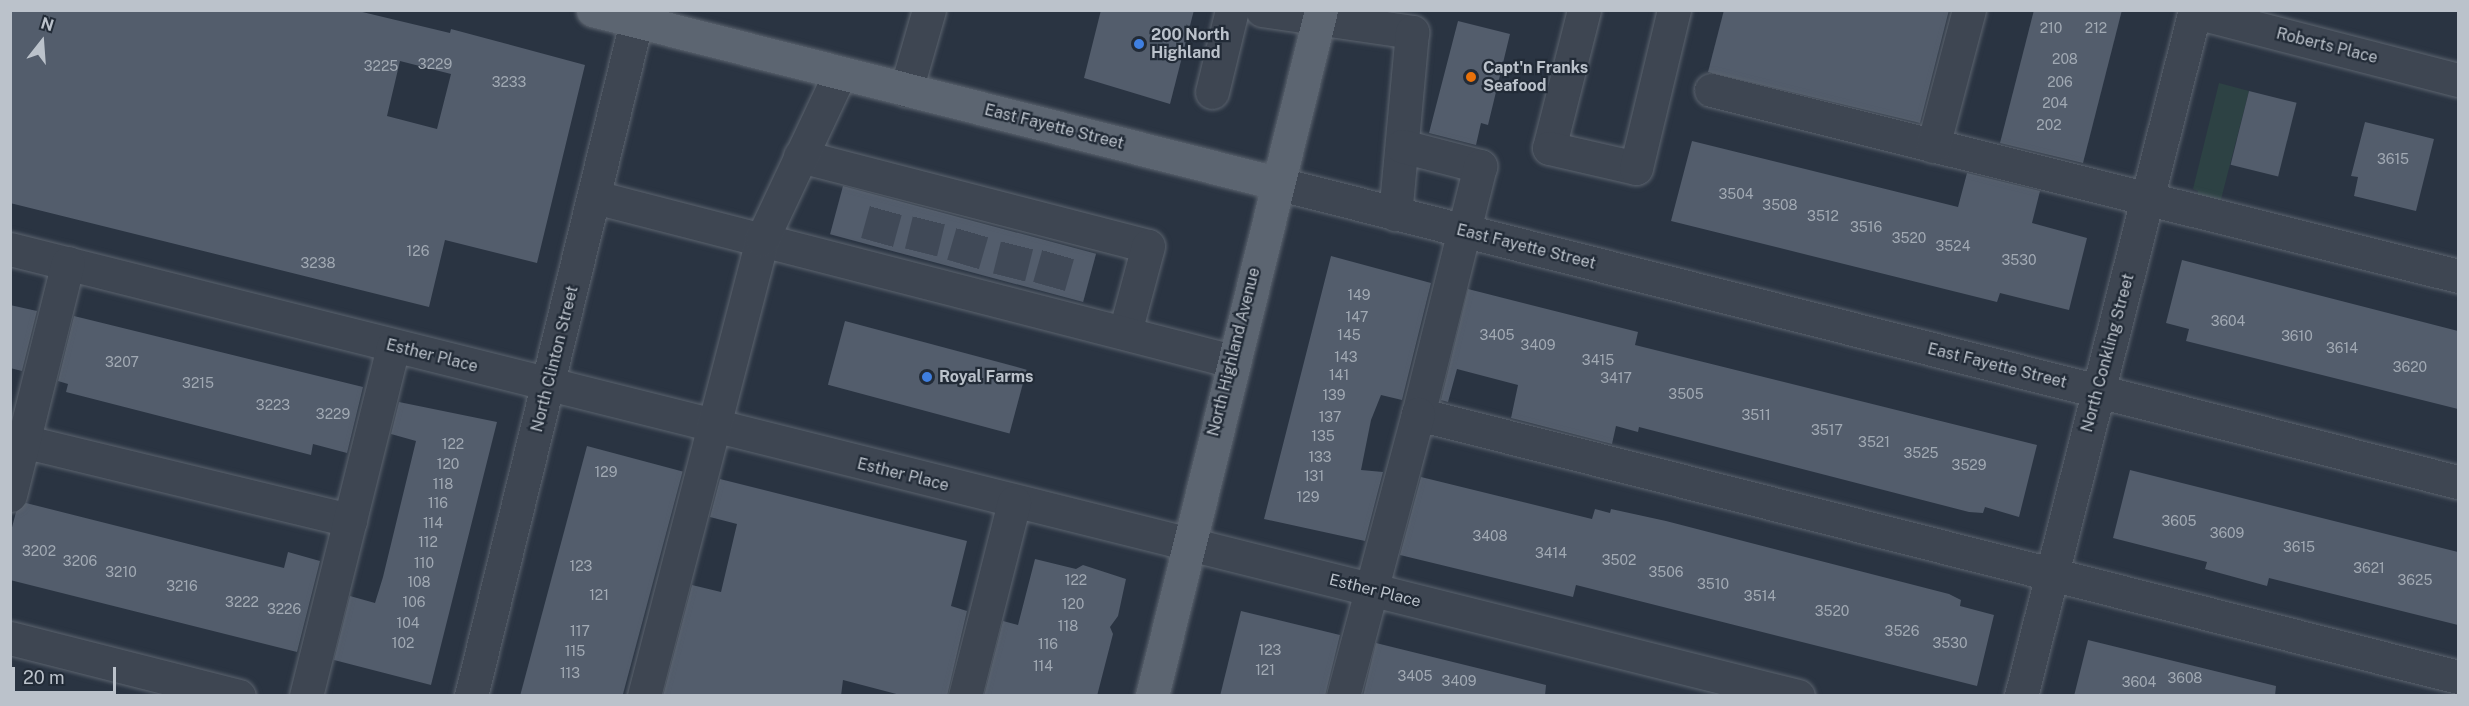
<!DOCTYPE html>
<style>
body{margin:0}
#map{position:relative;width:2469px;height:706px;overflow:hidden;background:#2a3442;font-family:"Public Sans",sans-serif}
div>[style]{position:absolute}
[style*='--x']{left:calc(var(--x)*1px);top:calc(var(--y)*1px);width:calc(var(--w)*1px);rotate:calc(var(--a)*1deg)}
.green>*{inset:0;background:#2d4244}
.building>*{inset:0;background:#535d6c;transform-origin:0 0}
.minor-tunnel>*{height:33px;margin-top:-16.5px;transform-origin:0;background:repeating-linear-gradient(90deg,#404957 0 33px,transparent 0 49px)}
.roads{filter:drop-shadow(0 0 2px #5c646f) drop-shadow(0 0 2px #5c646f)}
.minor>*{height:33px;margin:-16.5px;padding:0 16.5px;transform-origin:16.5px;border-radius:16.5px;background:#3e4652}
.major>*{height:33px;margin:-16.5px;padding:0 16.5px;transform-origin:16.5px;border-radius:16.5px;background:#5c6571}
.dots>*{width:16px;height:16px;translate:-50% -50%;box-sizing:border-box;border:3px solid #222b37;border-radius:50%}
span{translate:-50% -50%;white-space:nowrap;text-align:center;line-height:1.15;-webkit-text-stroke:4.5px #222b37;paint-order:stroke}
.number-label{font-size:14px;color:#a1a9b3}
.number-label span{-webkit-text-stroke-width:0}
.poi-label{font-size:16px;color:#bbc2cb;font-weight:700}
.left{translate:0 -50%;text-align:left}
.street-label{font-size:16px;color:#bbc2cb}
.frame{position:absolute;inset:0;border:12px solid #bbc2cb;pointer-events:none}
.north{position:absolute;left:12px;top:12px;width:60px;height:60px;-webkit-text-stroke:4px #222b37;paint-order:stroke;rotate:17deg;font-size:16px;font-weight:700;line-height:24px;text-align:center;color:#bbc2cb}
.north::after{content:'';display:block;margin:auto;width:21px;height:27px;background:#bbc2cb;clip-path:polygon(50% 0,100% 100%,50% 72%,0 100%)}
.scale{position:absolute;left:12px;top:667px;width:104px;height:27px;box-sizing:border-box;border:3px solid #bbc2cb;border-top:0;padding-left:8px;font-size:18px;line-height:21px;white-space:nowrap;color:#bbc2cb;-webkit-text-stroke:4px #222b37;paint-order:stroke}
</style>
<div id="map">
<div class="green">
<i style="clip-path:polygon(2219px 83px,2249px 91px,2219px 207px,2196px 201px,2198px 191px,2193px 189px)"></i>
</div>
<div class="building">
<i style="clip-path:polygon(evenodd,10px 10px,354px 10px,450px 33px,451px 29px,585px 65px,537px 263px,445px 240px,429px 307px,10px 203px,10px 10px,400px 61px,451px 74px,437px 129px,387px 116px,400px 61px)"></i>
<i style="clip-path:polygon(1101px 10px,1194px 10px,1170px 104px,1084px 78px)"></i>
<i style="clip-path:polygon(1724px 10px,1949px 10px,1920px 123px,1708px 72px)"></i>
<i style="clip-path:polygon(2034px 10px,2122px 10px,2083px 163px,2000px 143px)"></i>
<i style="clip-path:polygon(1458px 21px,1510px 34px,1488px 125px,1481px 123px,1476px 145px,1429px 133px)"></i>
<i style="left:2249px;top:91px;width:49px;height:76px;rotate:14deg"></i>
<i style="clip-path:polygon(2365px 122px,2434px 139px,2416px 211px,2354px 196px,2358px 177px,2351px 176px)"></i>
<i style="clip-path:polygon(1692px 141px,1958px 207px,1967px 173px,2040px 191px,2032px 223px,2087px 238px,2069px 310px,2000px 293px,1997px 302px,1671px 221px)"></i>
<i style="left:843px;top:186px;width:262px;height:50px;rotate:15deg"></i>
<i style="clip-path:polygon(1331px 256px,1431px 283px,1402px 400px,1381px 395px,1371px 420px,1361px 470px,1383px 472px,1365px 541px,1264px 519px)"></i>
<i style="clip-path:polygon(2182px 260px,2458px 331px,2458px 409px,2186px 341px,2189px 329px,2166px 323px)"></i>
<i style="clip-path:polygon(1468px 289px,1638px 332px,1635px 345px,2037px 445px,2019px 517px,1985px 507px,1983px 513px,1969px 512px,1639px 427px,1638px 432px,1616px 426px,1612px 444px,1511px 418px,1518px 385px,1457px 369px,1448px 402px,1441px 400px)"></i>
<i style="clip-path:polygon(10px 305px,37px 311px,22px 371px,10px 368px)"></i>
<i style="clip-path:polygon(74px 316px,363px 387px,347px 453px,313px 444px,311px 455px,66px 392px,68px 384px,58px 381px)"></i>
<i style="left:845px;top:321px;width:188px;height:66px;rotate:15deg"></i>
<i style="clip-path:polygon(399px 402px,497px 422px,431px 685px,334px 660px,350px 596px,375px 603px,383px 577px,416px 441px,391px 434px)"></i>
<i style="left:587px;top:446px;width:99px;height:258px;rotate:15deg"></i>
<i style="clip-path:polygon(2130px 470px,2458px 552px,2458px 625px,2269px 578px,2267px 586px,2205px 569px,2207px 562px,2113px 538px)"></i>
<i style="clip-path:polygon(1421px 477px,1592px 519px,1595px 509px,1610px 513px,1611px 509px,1666px 521px,1949px 594px,1961px 600px,1960px 606px,1994px 615px,1977px 686px,1576px 585px,1573px 597px,1400px 555px)"></i>
<i style="clip-path:polygon(720px 479px,967px 541px,951px 606px,967px 611px,947px 696px,904px 696px,843px 680px,841px 696px,663px 696px,692px 585px,721px 592px,737px 524px,710px 517px)"></i>
<i style="clip-path:polygon(26px 503px,284px 568px,288px 552px,320px 561px,297px 652px,10px 580px,10px 535px,16px 512px)"></i>
<i style="clip-path:polygon(1035px 559px,1076px 569px,1083px 565px,1126px 579px,1118px 616px,1110px 627px,1113px 634px,1097px 696px,984px 696px,1003px 621px,1018px 625px)"></i>
<i style="clip-path:polygon(1241px 611px,1340px 635px,1325px 696px,1220px 696px)"></i>
<i style="clip-path:polygon(2088px 640px,2276px 686px,2275px 696px,2074px 696px)"></i>
<i style="clip-path:polygon(1376px 643px,1546px 685px,1545px 696px,1363px 696px)"></i>
</div>
<div class="minor-tunnel">
<i style="--x:877;--y:242;--w:41;--a:-74.6"></i>
<i style="--x:921;--y:252;--w:42;--a:-76.3"></i>
<i style="--x:963;--y:264;--w:43;--a:-73.7"></i>
<i style="--x:1009;--y:277;--w:45;--a:-76"></i>
<i style="--x:1049;--y:286;--w:44;--a:-74.1"></i>
</div>
<div class="roads">
<div class="minor">
<i style="--x:1262;--y:10;--w:152;--a:8.3"></i>
<i style="--x:1412;--y:32;--w:183;--a:95.3"></i>
<i style="--x:1584;--y:10;--w:142;--a:104.2"></i>
<i style="--x:1549;--y:148;--w:89;--a:12.9"></i>
<i style="--x:1636;--y:168;--w:163;--a:-76.5"></i>
<i style="--x:2195;--y:12;--w:272;--a:14.5"></i>
<i style="--x:906;--y:90;--w:83;--a:-74"></i>
<i style="--x:1711;--y:90;--w:770;--a:13.98"></i>
<i style="--x:1212;--y:92;--w:84;--a:-76.3"></i>
<i style="--x:1402;--y:146;--w:81;--a:14.4"></i>
<i style="--x:1480;--y:166;--w:256;--a:104"></i>
<i style="--x:1418;--y:414;--w:1073;--a:14.19"></i>
<i style="--x:1933;--y:146;--w:141;--a:-75.2"></i>
<i style="--x:800;--y:156;--w:359;--a:14.5"></i>
<i style="--x:1148;--y:246;--w:89;--a:105"></i>
<i style="--x:1276;--y:183;--w:1219;--a:14.2"></i>
<i style="--x:595;--y:197;--w:658;--a:14.44"></i>
<i style="--x:10;--y:249;--w:1843;--a:14.04"></i>
<i style="--x:10;--y:438;--w:350;--a:13.6"></i>
<i style="--x:10;--y:495;--w:239;--a:-76"></i>
<i style="--x:10;--y:638;--w:236;--a:14.2"></i>
<i style="--x:306;--y:696;--w:361;--a:-76"></i>
<i style="--x:471;--y:696;--w:706;--a:-76.24"></i>
<i style="--x:644;--y:696;--w:472;--a:-75.5"></i>
<i style="--x:762;--y:239;--w:183;--a:-64.8"></i>
<i style="--x:965;--y:696;--w:200;--a:-75.8"></i>
<i style="--x:1343;--y:696;--w:292;--a:-75.1"></i>
<i style="--x:2021;--y:696;--w:708;--a:-75.77"></i>
</div>
<div class="major">
<i style="--x:593;--y:10;--w:705;--a:14.21"></i>
<i style="--x:1152;--y:696;--w:707;--a:-76.16"></i>
</div>
</div>
<div class="dots">
<i style="left:1139px;top:44px;background:#3f7fe0"></i>
<i style="left:1471px;top:77px;background:#e8710a"></i>
<i style="left:927px;top:377px;background:#3f7fe0"></i>
</div>
<div class="number-label">
<span style="left:2051px;top:28px">210</span>
<span style="left:2096px;top:28px">212</span>
<span style="left:2065px;top:59px">208</span>
<span style="left:435px;top:64px">3229</span>
<span style="left:381px;top:66px">3225</span>
<span style="left:509px;top:82px">3233</span>
<span style="left:2060px;top:82px">206</span>
<span style="left:2055px;top:103px">204</span>
<span style="left:2049px;top:125px">202</span>
<span style="left:2393px;top:159px">3615</span>
<span style="left:1736px;top:194px">3504</span>
<span style="left:1780px;top:205px">3508</span>
<span style="left:1823px;top:216px">3512</span>
<span style="left:1866px;top:227px">3516</span>
<span style="left:1909px;top:238px">3520</span>
<span style="left:1953px;top:246px">3524</span>
<span style="left:418px;top:251px">126</span>
<span style="left:2019px;top:260px">3530</span>
<span style="left:318px;top:263px">3238</span>
<span style="left:1359px;top:295px">149</span>
<span style="left:1357px;top:317px">147</span>
<span style="left:2228px;top:321px">3604</span>
<span style="left:1349px;top:335px">145</span>
<span style="left:1497px;top:335px">3405</span>
<span style="left:2297px;top:336px">3610</span>
<span style="left:1538px;top:345px">3409</span>
<span style="left:2342px;top:348px">3614</span>
<span style="left:1346px;top:357px">143</span>
<span style="left:1598px;top:360px">3415</span>
<span style="left:122px;top:362px">3207</span>
<span style="left:2410px;top:367px">3620</span>
<span style="left:1339px;top:375px">141</span>
<span style="left:1616px;top:378px">3417</span>
<span style="left:198px;top:383px">3215</span>
<span style="left:1686px;top:394px">3505</span>
<span style="left:1334px;top:395px">139</span>
<span style="left:273px;top:405px">3223</span>
<span style="left:333px;top:414px">3229</span>
<span style="left:1756px;top:415px">3511</span>
<span style="left:1330px;top:417px">137</span>
<span style="left:1827px;top:430px">3517</span>
<span style="left:1323px;top:436px">135</span>
<span style="left:1874px;top:442px">3521</span>
<span style="left:453px;top:444px">122</span>
<span style="left:1921px;top:453px">3525</span>
<span style="left:1320px;top:457px">133</span>
<span style="left:448px;top:464px">120</span>
<span style="left:1969px;top:465px">3529</span>
<span style="left:606px;top:472px">129</span>
<span style="left:1314px;top:476px">131</span>
<span style="left:443px;top:484px">118</span>
<span style="left:1308px;top:497px">129</span>
<span style="left:438px;top:503px">116</span>
<span style="left:2179px;top:521px">3605</span>
<span style="left:433px;top:523px">114</span>
<span style="left:2227px;top:533px">3609</span>
<span style="left:1490px;top:536px">3408</span>
<span style="left:428px;top:542px">112</span>
<span style="left:2299px;top:547px">3615</span>
<span style="left:39px;top:551px">3202</span>
<span style="left:1551px;top:553px">3414</span>
<span style="left:1619px;top:560px">3502</span>
<span style="left:80px;top:561px">3206</span>
<span style="left:424px;top:563px">110</span>
<span style="left:581px;top:566px">123</span>
<span style="left:2369px;top:568px">3621</span>
<span style="left:121px;top:572px">3210</span>
<span style="left:1666px;top:572px">3506</span>
<span style="left:1076px;top:580px">122</span>
<span style="left:2415px;top:580px">3625</span>
<span style="left:419px;top:582px">108</span>
<span style="left:1713px;top:584px">3510</span>
<span style="left:182px;top:586px">3216</span>
<span style="left:599px;top:595px">121</span>
<span style="left:1760px;top:596px">3514</span>
<span style="left:242px;top:602px">3222</span>
<span style="left:414px;top:602px">106</span>
<span style="left:1073px;top:604px">120</span>
<span style="left:284px;top:609px">3226</span>
<span style="left:1832px;top:611px">3520</span>
<span style="left:408px;top:623px">104</span>
<span style="left:1068px;top:626px">118</span>
<span style="left:580px;top:631px">117</span>
<span style="left:1902px;top:631px">3526</span>
<span style="left:403px;top:643px">102</span>
<span style="left:1950px;top:643px">3530</span>
<span style="left:1048px;top:644px">116</span>
<span style="left:1270px;top:650px">123</span>
<span style="left:575px;top:651px">115</span>
<span style="left:1043px;top:666px">114</span>
<span style="left:1265px;top:670px">121</span>
<span style="left:570px;top:673px">113</span>
<span style="left:1415px;top:676px">3405</span>
<span style="left:2185px;top:678px">3608</span>
<span style="left:1459px;top:681px">3409</span>
<span style="left:2139px;top:682px">3604</span>
</div>
<div class="poi-label">
<span class="left" style="left:1151px;top:44px">200 North<br>Highland</span>
<span class="left" style="left:1483px;top:77px">Capt'n Franks<br>Seafood</span>
<span class="left" style="left:939px;top:377px">Royal Farms</span>
</div>
<div class="street-label">
<span style="left:2327px;top:46px;rotate:14deg">Roberts Place</span>
<span style="left:1054px;top:127px;rotate:14deg">East Fayette Street</span>
<span style="left:1526px;top:247px;rotate:14deg">East Fayette Street</span>
<span style="left:1234px;top:352px;rotate:-76deg">North Highland Avenue</span>
<span style="left:2108px;top:353px;rotate:-75deg">North Conkling Street</span>
<span style="left:432px;top:356px;rotate:14deg">Esther Place</span>
<span style="left:555px;top:359px;rotate:-76deg">North Clinton Street</span>
<span style="left:1997px;top:366px;rotate:14deg">East Fayette Street</span>
<span style="left:903px;top:475px;rotate:14deg">Esther Place</span>
<span style="left:1375px;top:591px;rotate:14deg">Esther Place</span>
</div>
<div class="frame"></div>
<div class="north">N</div>
<div class="scale">20 m</div>
</div>
